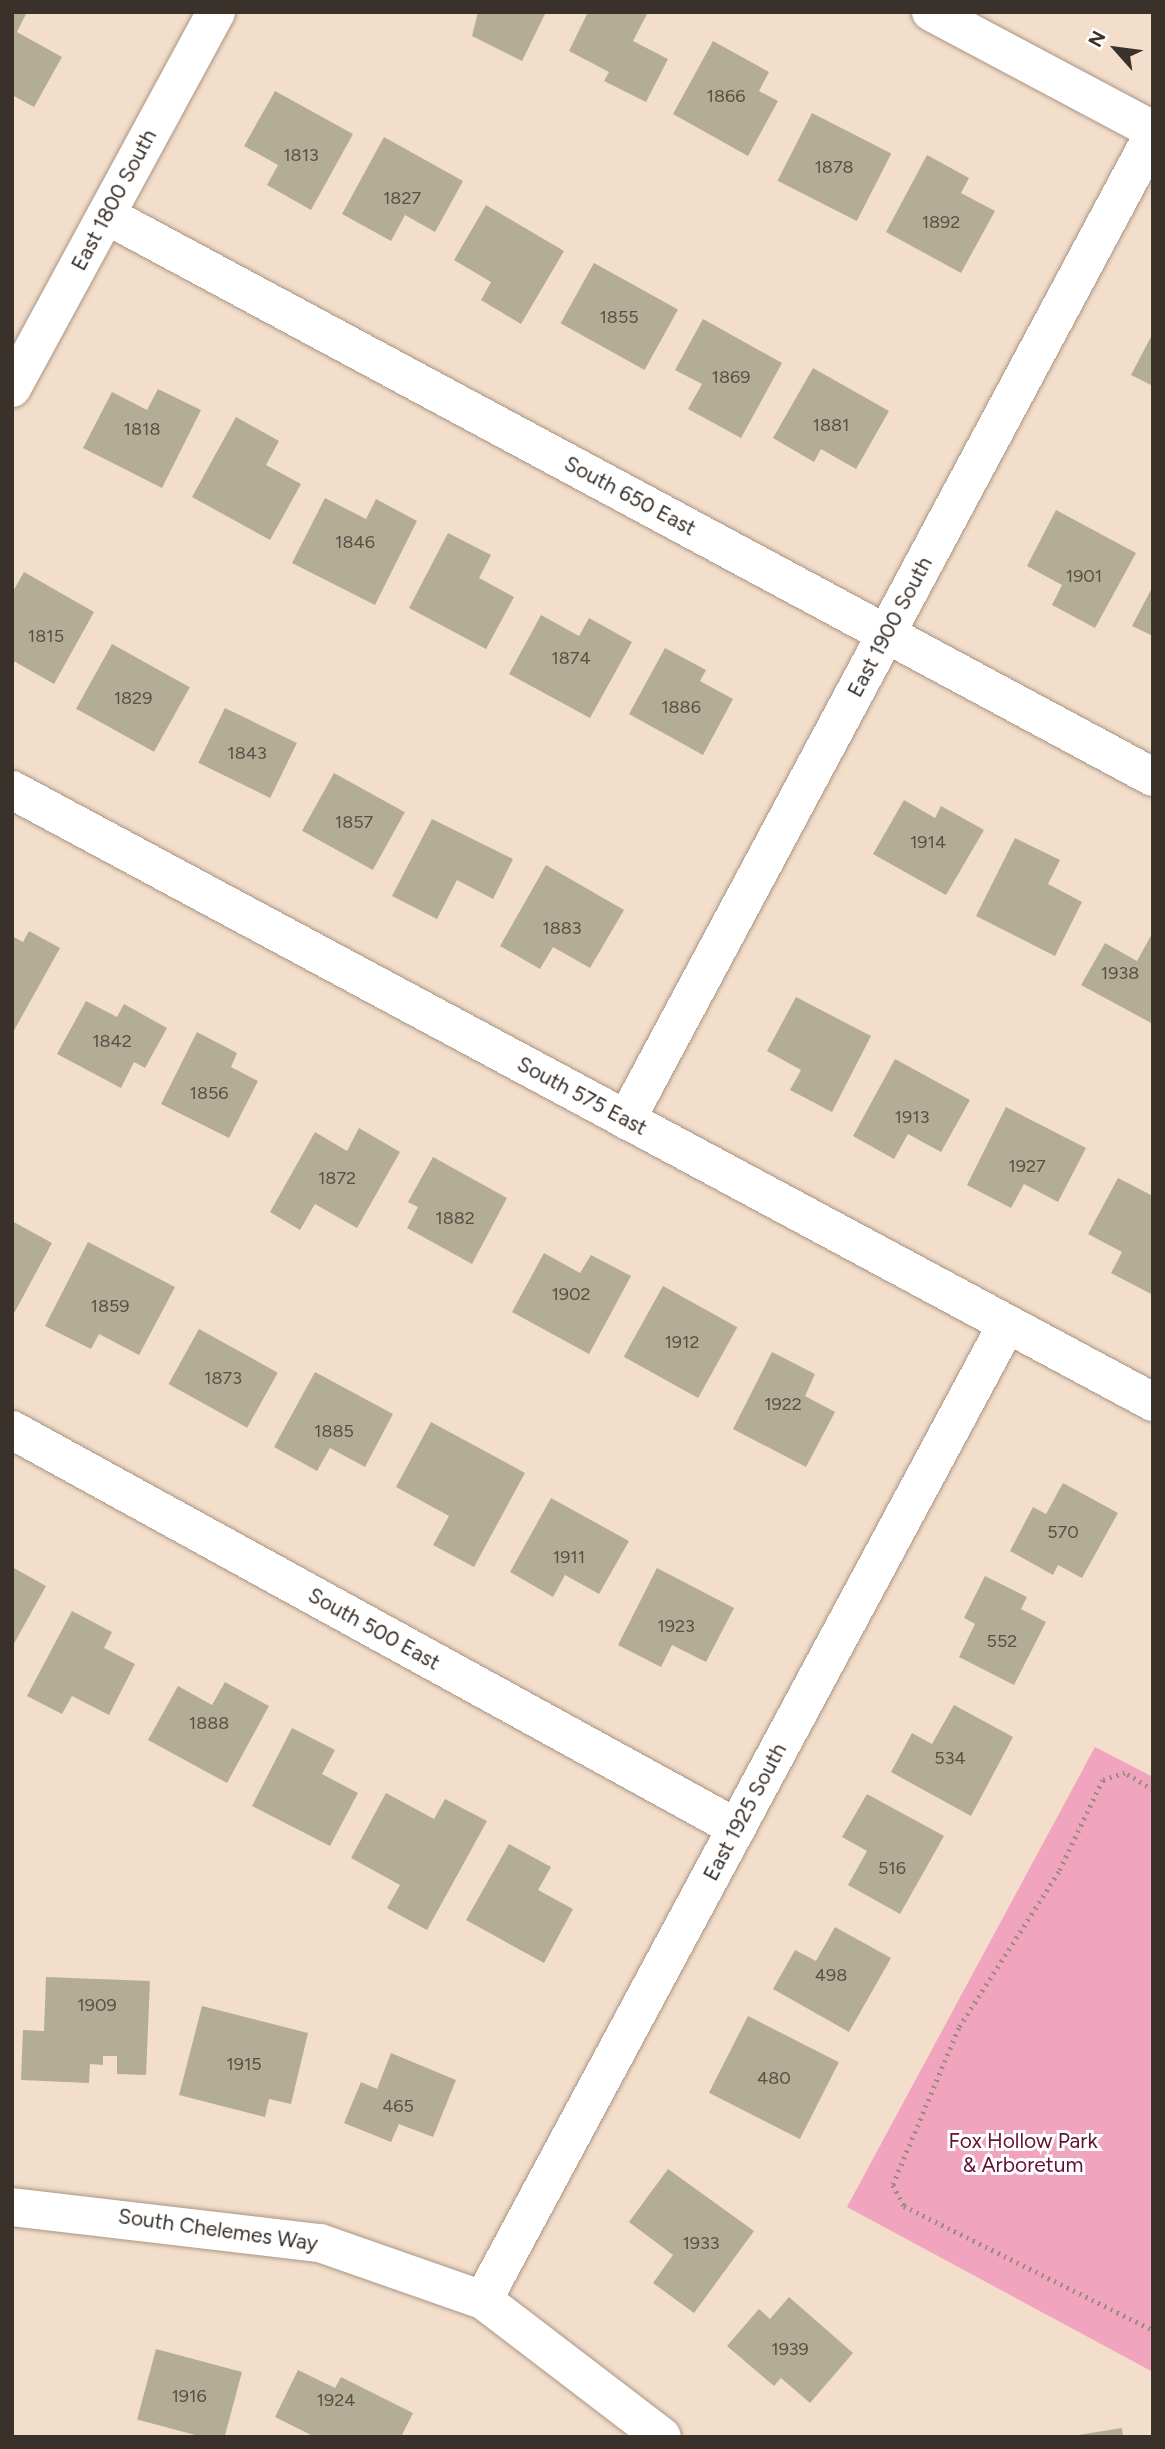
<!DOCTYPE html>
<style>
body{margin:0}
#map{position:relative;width:1165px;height:2449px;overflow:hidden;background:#f3decb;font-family:Figtree,sans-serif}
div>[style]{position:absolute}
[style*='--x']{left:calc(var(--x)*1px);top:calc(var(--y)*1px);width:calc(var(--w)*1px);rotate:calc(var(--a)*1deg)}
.green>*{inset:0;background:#f1a4be}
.building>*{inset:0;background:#b4ad95;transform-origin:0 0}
.path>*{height:4.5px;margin-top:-2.25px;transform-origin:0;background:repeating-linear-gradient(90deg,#9b8c7e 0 2px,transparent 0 7px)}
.roads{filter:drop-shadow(0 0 2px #a99584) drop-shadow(0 0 2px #a99584)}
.street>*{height:38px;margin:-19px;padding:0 19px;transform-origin:19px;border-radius:19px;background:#fff}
.secondary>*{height:38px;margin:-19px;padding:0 19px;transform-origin:19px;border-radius:19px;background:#fff}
span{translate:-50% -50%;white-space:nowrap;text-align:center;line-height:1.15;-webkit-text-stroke:6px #fff;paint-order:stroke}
.number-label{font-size:18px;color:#585045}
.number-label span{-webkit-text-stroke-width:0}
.street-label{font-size:21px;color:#3a312a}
.park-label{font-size:21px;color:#621137}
.frame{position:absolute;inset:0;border:14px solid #3a312a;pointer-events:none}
.north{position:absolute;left:1081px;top:14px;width:70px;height:70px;-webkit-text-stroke:5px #fff;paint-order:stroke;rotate:298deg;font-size:19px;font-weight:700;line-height:28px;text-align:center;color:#3a312a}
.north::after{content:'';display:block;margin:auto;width:24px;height:32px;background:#3a312a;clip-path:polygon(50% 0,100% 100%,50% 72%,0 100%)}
</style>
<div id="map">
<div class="green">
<i style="clip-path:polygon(1095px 1747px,1153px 1777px,1153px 2372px,847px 2207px)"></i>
</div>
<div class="building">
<i style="clip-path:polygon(12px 12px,27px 12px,17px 32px,62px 57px,34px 107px,12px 95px)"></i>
<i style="clip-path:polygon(478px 12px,546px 12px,522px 61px,472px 36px)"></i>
<i style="clip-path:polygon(588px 12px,648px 12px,633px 41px,668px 59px,646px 102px,604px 81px,609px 72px,569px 51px)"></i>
<i style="clip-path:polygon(713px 41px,769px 72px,759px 91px,778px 101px,748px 156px,673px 114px)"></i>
<i style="clip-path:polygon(275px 91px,353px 134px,311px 210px,267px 185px,278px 165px,244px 146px)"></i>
<i style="left:812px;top:113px;width:89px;height:76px;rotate:27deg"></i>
<i style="clip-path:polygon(384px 137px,463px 181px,435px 232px,405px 215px,391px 241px,342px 214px)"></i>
<i style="clip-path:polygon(927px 155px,969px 178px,961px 193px,995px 211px,961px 273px,886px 232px)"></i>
<i style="clip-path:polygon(486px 205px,564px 251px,521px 324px,481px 300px,491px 282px,454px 260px)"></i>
<i style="left:594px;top:263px;width:96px;height:69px;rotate:29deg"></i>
<i style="clip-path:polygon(703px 319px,782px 363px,741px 438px,688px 409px,702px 384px,675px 370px)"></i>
<i style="clip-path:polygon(1153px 333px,1153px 386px,1131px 375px)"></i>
<i style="clip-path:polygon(813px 368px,889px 411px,856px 469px,821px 449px,814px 462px,773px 438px)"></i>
<i style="clip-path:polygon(158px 389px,201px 410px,162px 488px,83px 448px,112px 392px,147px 410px)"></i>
<i style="clip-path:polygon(236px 417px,279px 441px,266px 465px,301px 484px,270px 540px,192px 497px)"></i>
<i style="clip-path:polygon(325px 498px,366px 519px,376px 499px,417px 521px,375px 605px,292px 563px)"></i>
<i style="clip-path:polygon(1056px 510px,1136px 553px,1095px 628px,1052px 605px,1062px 585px,1027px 566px)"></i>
<i style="clip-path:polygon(448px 533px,491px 555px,479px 578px,514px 597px,486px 649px,409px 608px)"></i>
<i style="clip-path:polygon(24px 572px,94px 612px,54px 684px,12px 660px,12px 593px)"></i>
<i style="clip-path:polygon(1153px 586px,1153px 636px,1132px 626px)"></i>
<i style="clip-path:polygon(541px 615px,579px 636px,589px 618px,632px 642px,590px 718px,509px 674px)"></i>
<i style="left:112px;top:644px;width:89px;height:74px;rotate:29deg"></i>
<i style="clip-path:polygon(665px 648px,706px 670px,700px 681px,733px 699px,703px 755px,629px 714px)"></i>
<i style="left:225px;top:708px;width:80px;height:61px;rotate:26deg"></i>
<i style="left:334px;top:773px;width:81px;height:66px;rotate:29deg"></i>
<i style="clip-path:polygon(904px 800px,935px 818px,941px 806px,984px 830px,946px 895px,873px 854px)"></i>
<i style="clip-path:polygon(432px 819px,513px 859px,493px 899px,457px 880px,437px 919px,392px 896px)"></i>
<i style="clip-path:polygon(1015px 838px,1060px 860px,1048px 884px,1082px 902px,1055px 956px,976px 916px)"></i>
<i style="clip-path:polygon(546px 865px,624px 910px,590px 968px,553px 947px,540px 969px,500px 946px)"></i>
<i style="clip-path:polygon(29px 931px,60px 948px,12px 1034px,12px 936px,23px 942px)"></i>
<i style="clip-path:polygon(1153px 932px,1153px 1024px,1081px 985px,1105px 943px,1137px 961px)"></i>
<i style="clip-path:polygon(796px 997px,871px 1036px,832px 1112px,790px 1090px,801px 1070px,767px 1051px)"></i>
<i style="clip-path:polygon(86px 1001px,117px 1017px,124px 1004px,167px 1028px,145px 1068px,134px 1062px,121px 1088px,57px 1054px)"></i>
<i style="clip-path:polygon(197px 1032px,237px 1053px,231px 1067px,258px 1081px,229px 1138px,161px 1104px)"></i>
<i style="clip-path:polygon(895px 1059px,970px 1100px,941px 1152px,908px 1134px,894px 1159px,853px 1136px)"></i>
<i style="clip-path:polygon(1006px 1107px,1086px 1148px,1058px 1202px,1024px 1184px,1011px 1208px,967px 1185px)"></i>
<i style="clip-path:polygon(359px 1128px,400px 1152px,357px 1228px,315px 1204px,300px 1230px,270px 1212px,315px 1132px,347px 1151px)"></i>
<i style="clip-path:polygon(433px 1157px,507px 1198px,472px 1264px,407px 1228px,418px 1207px,408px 1202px)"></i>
<i style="clip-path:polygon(1118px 1178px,1153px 1196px,1153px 1295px,1111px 1273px,1122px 1252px,1088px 1234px)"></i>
<i style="clip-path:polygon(12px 1221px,52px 1243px,12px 1317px)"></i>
<i style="clip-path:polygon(88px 1242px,175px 1287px,139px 1355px,99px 1334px,91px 1349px,45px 1326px)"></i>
<i style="clip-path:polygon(544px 1253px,580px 1273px,591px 1255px,631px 1276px,589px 1354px,512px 1312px)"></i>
<i style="left:663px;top:1286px;width:85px;height:81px;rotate:29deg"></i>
<i style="left:199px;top:1329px;width:90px;height:63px;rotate:29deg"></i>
<i style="clip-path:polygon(772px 1352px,815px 1374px,805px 1396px,835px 1412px,806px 1467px,733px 1429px)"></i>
<i style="clip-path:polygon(315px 1372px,393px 1414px,365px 1467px,330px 1448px,317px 1471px,274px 1447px)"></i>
<i style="clip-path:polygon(431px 1422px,525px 1473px,474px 1567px,433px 1545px,449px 1516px,396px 1487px)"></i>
<i style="clip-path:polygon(1063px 1483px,1118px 1513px,1082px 1578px,1058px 1565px,1053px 1575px,1010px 1551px,1033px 1507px,1046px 1514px)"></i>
<i style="clip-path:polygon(551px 1498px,629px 1541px,599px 1594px,565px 1575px,553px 1597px,510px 1572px)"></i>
<i style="clip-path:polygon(12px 1567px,46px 1586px,12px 1647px)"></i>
<i style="clip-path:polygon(657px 1568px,734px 1608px,706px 1662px,672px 1645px,661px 1667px,618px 1645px)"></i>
<i style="clip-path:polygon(985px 1576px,1027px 1597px,1021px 1609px,1046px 1622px,1014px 1685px,959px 1657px,975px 1624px,964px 1618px)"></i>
<i style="clip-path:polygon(72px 1611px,112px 1632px,104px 1648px,135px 1664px,109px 1715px,72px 1696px,62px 1714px,27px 1696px)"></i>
<i style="clip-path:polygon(225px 1682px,269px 1706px,227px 1783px,148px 1740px,178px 1686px,212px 1705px)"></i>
<i style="clip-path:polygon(954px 1705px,1013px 1737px,971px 1816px,891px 1772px,912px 1733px,932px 1744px)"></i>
<i style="clip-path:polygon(292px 1728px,335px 1750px,322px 1774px,358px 1793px,330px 1846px,252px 1806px)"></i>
<i style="clip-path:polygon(386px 1793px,434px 1819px,445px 1799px,487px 1821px,427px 1930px,387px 1908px,400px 1885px,351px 1858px)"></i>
<i style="clip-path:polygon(867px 1794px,944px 1836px,900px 1914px,848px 1885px,867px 1851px,842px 1837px)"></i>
<i style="clip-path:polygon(509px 1844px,551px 1867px,538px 1890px,573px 1909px,544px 1963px,466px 1920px)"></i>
<i style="clip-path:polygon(835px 1927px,891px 1958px,849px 2032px,773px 1989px,795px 1950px,816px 1961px)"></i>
<i style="clip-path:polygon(46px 1977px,150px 1981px,146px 2075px,117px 2074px,117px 2056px,103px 2056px,103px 2065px,90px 2064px,89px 2083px,21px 2080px,23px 2030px,44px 2031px)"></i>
<i style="clip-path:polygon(202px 2006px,308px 2033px,291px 2104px,269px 2099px,265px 2117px,179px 2095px)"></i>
<i style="left:748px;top:2016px;width:102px;height:86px;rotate:27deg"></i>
<i style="clip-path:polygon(391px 2053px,456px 2080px,433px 2137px,399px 2124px,391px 2142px,344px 2123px,361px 2082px,377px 2089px)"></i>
<i style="clip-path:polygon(668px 2169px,754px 2231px,694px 2313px,653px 2283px,673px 2255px,629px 2222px)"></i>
<i style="clip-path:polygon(789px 2297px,853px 2353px,810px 2403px,781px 2378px,774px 2386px,727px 2346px,759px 2309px,770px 2319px)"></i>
<i style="left:156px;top:2349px;width:89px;height:73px;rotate:15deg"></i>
<i style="clip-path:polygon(298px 2370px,335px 2388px,341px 2377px,413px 2413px,401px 2437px,315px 2437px,275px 2417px)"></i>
<i style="clip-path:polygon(1122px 2428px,1123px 2437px,1078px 2437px,1078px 2435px)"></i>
</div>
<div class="path">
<i style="--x:1153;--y:1790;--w:33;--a:-149"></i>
<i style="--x:1125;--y:1773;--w:23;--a:162"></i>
<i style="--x:1103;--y:1780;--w:102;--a:115.6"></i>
<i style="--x:1059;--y:1872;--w:185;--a:122.7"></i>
<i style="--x:959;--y:2028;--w:170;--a:112.8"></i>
<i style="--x:893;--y:2185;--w:24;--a:62"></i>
<i style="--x:904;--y:2206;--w:278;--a:26.5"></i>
</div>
<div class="roads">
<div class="street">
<i style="--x:931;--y:12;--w:251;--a:28"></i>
<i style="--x:106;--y:215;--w:1188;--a:28.23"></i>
<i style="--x:12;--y:388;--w:428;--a:-61.5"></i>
<i style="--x:12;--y:790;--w:1295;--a:28.21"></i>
<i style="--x:626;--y:1120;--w:1117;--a:-61.85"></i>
<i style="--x:12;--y:1430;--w:827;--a:28.77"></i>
<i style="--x:483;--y:2300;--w:1108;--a:-61.77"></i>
</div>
<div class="secondary">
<i style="--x:12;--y:2207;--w:310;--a:6.7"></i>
<i style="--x:320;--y:2243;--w:173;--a:19.3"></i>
<i style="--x:483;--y:2300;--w:225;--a:37.4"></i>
</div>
</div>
<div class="number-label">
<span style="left:726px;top:96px">1866</span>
<span style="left:301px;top:155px">1813</span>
<span style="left:834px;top:167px">1878</span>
<span style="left:402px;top:198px">1827</span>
<span style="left:941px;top:222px">1892</span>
<span style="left:619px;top:317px">1855</span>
<span style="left:731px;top:377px">1869</span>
<span style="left:831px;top:425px">1881</span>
<span style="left:142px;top:429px">1818</span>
<span style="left:355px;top:542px">1846</span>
<span style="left:1084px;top:576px">1901</span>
<span style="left:46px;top:636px">1815</span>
<span style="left:571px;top:658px">1874</span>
<span style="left:133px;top:698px">1829</span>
<span style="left:681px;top:707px">1886</span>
<span style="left:247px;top:753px">1843</span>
<span style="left:354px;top:822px">1857</span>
<span style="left:928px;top:842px">1914</span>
<span style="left:562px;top:928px">1883</span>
<span style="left:1120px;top:973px">1938</span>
<span style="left:112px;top:1041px">1842</span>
<span style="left:209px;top:1093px">1856</span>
<span style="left:912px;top:1117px">1913</span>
<span style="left:1027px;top:1166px">1927</span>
<span style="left:337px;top:1178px">1872</span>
<span style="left:455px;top:1218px">1882</span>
<span style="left:571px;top:1294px">1902</span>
<span style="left:110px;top:1306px">1859</span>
<span style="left:682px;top:1342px">1912</span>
<span style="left:223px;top:1378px">1873</span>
<span style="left:783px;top:1404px">1922</span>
<span style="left:334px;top:1431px">1885</span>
<span style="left:1063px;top:1532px">570</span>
<span style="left:569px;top:1557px">1911</span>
<span style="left:676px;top:1626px">1923</span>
<span style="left:1002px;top:1641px">552</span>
<span style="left:209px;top:1723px">1888</span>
<span style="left:950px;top:1758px">534</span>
<span style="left:892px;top:1868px">516</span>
<span style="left:831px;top:1975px">498</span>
<span style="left:97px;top:2005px">1909</span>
<span style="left:244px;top:2064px">1915</span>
<span style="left:774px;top:2078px">480</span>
<span style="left:398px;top:2106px">465</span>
<span style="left:701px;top:2243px">1933</span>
<span style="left:790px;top:2349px">1939</span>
<span style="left:189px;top:2396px">1916</span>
<span style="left:336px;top:2400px">1924</span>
</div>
<div class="street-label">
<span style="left:114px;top:200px;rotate:-62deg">East 1800 South</span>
<span style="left:630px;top:496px;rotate:28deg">South 650 East</span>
<span style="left:890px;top:627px;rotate:-62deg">East 1900 South</span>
<span style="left:582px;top:1096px;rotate:28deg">South 575 East</span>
<span style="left:374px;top:1629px;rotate:29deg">South 500 East</span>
<span style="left:745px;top:1812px;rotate:-62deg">East 1925 South</span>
<span style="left:218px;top:2230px;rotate:8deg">South Chelemes Way</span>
</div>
<div class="park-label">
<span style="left:1023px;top:2153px">Fox Hollow Park<br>&amp; Arboretum</span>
</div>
<div class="frame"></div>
<div class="north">N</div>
</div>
